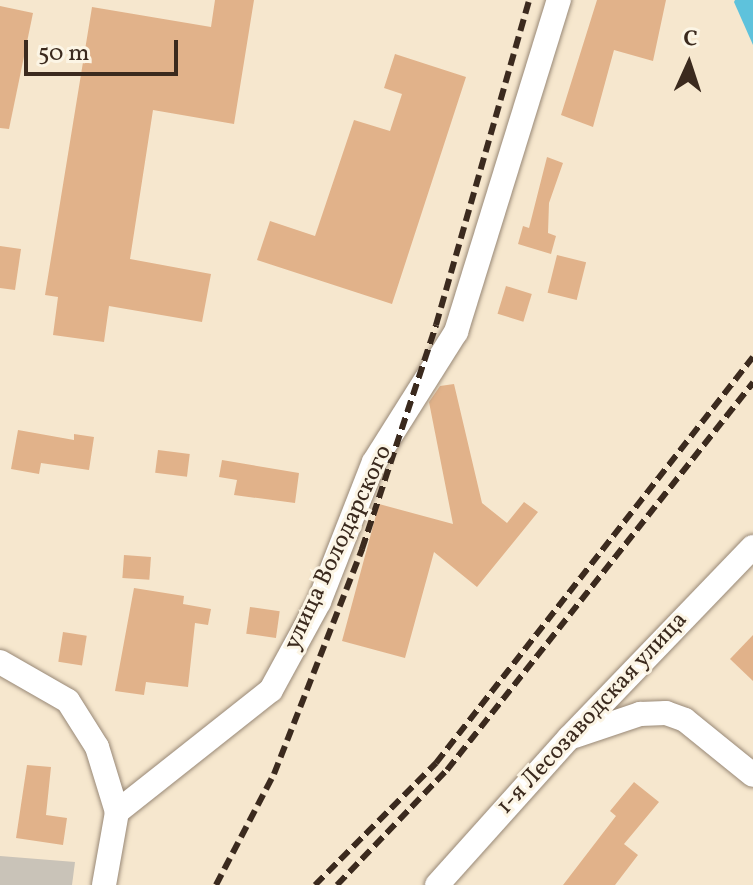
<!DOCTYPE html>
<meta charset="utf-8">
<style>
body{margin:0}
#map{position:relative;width:753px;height:885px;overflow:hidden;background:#f6e7ce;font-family:Vollkorn,serif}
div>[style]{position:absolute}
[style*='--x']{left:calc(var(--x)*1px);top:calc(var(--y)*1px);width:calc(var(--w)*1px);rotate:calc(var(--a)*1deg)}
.industrial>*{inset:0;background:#c9c3b8}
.water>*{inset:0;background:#5ec2dc}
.building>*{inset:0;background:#e1b28a;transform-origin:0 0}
.roads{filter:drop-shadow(0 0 2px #988876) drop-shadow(0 0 2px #988876)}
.minor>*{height:24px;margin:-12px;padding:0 12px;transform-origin:12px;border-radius:12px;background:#fff}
.rail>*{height:6px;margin-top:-3px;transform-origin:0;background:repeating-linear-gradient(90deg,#3b2a1e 0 12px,transparent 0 18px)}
span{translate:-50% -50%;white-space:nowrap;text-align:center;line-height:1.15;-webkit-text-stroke:6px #fcf5e5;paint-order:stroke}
.street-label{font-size:24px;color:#3b2a1e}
.north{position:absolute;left:649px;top:24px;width:80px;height:80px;-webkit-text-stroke:6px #fcf5e5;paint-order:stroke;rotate:3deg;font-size:22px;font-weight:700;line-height:32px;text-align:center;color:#3b2a1e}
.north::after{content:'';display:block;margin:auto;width:28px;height:36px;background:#3b2a1e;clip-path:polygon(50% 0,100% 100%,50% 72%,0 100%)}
.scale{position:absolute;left:24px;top:40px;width:154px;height:36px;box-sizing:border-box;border:4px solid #3b2a1e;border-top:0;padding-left:10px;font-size:24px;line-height:28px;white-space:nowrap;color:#3b2a1e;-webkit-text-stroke:6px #fcf5e5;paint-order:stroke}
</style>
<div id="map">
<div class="industrial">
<i style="clip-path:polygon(0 856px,75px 862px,72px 885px,0 885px)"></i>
</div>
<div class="water">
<i style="clip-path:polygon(735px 0,753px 0,753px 45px,734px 2px)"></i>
</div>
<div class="building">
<i style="clip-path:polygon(215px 0,254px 0,234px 124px,153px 110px,130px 259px,211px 274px,202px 322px,109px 306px,104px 342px,53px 335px,58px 297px,45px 295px,92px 7px,211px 27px)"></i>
<i style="clip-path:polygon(597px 0,666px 0,653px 61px,614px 50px,593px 127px,561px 115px)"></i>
<i style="clip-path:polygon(0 6px,33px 13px,9px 129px,0 128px)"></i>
<i style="clip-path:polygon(395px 54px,466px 77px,392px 304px,257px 260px,270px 221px,315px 236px,354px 120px,390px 131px,402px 94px,384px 88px)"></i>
<i style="clip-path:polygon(547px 157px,563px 163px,549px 203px,548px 233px,556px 236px,551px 254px,518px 244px,523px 226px,529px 228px)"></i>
<i style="clip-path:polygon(0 246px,21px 249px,15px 290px,0 288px)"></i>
<i style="left:557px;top:255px;width:30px;height:39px;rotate:14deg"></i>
<i style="left:506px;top:286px;width:27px;height:29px;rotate:17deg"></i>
<i style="clip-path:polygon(454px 384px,482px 503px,507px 523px,524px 502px,538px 512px,477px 587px,434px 552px,405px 658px,342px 641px,379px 504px,453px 524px,429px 402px,440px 386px)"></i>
<i style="clip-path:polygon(18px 430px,74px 440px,74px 434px,94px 437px,89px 470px,41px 463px,39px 474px,11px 469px)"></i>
<i style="left:158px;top:450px;width:32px;height:23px;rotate:7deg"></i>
<i style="clip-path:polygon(222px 460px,299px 473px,295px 503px,234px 495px,237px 480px,219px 477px)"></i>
<i style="left:124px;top:555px;width:27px;height:23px;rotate:4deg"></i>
<i style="clip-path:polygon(134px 588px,184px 596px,183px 604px,211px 609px,208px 625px,195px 623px,188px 687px,146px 682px,144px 695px,115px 691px)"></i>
<i style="left:250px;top:607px;width:30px;height:27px;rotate:8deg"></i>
<i style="left:63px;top:632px;width:24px;height:30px;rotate:9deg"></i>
<i style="clip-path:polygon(753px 635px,753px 681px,730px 659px)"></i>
<i style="clip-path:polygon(27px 765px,51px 767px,46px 815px,67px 818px,63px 845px,16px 838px)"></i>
<i style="clip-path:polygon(634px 782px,659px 802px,624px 844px,638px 855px,615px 885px,563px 885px,616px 816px,610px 811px)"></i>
</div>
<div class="roads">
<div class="minor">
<i style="--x:0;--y:662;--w:78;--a:29.8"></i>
<i style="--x:68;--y:701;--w:54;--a:57.8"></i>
<i style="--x:97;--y:747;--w:68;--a:72.9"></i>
<i style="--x:117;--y:812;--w:74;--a:100.1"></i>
<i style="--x:575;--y:736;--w:69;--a:-18.7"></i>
<i style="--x:640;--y:714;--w:26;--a:-2"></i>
<i style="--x:666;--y:713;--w:20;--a:20"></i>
<i style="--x:685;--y:720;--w:87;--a:39"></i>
<i style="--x:117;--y:812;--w:196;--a:-38.4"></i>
<i style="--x:271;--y:690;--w:100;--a:-61.4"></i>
<i style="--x:319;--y:602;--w:150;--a:-68.6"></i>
<i style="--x:374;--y:462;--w:154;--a:-57.8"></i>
<i style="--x:456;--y:332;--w:348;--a:-72.8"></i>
<i style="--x:437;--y:885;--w:198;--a:-48.1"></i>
<i style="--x:569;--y:738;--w:265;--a:-46.1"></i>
</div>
</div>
<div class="rail">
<i style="--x:216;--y:885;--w:125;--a:-62.4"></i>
<i style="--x:274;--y:774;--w:242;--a:-68.6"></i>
<i style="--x:362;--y:549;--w:236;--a:-71.7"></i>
<i style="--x:436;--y:325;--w:338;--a:-74"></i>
<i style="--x:315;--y:885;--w:172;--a:-45.2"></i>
<i style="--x:436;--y:763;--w:515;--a:-52.02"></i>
<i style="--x:337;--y:885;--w:159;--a:-46.3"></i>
<i style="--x:447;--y:770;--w:494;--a:-51.7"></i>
</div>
<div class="street-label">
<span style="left:339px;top:548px;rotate:-65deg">улица Володарского</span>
<span style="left:593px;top:714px;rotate:-47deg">1-я Лесозаводская улица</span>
</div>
<div class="north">С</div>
<div class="scale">50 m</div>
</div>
